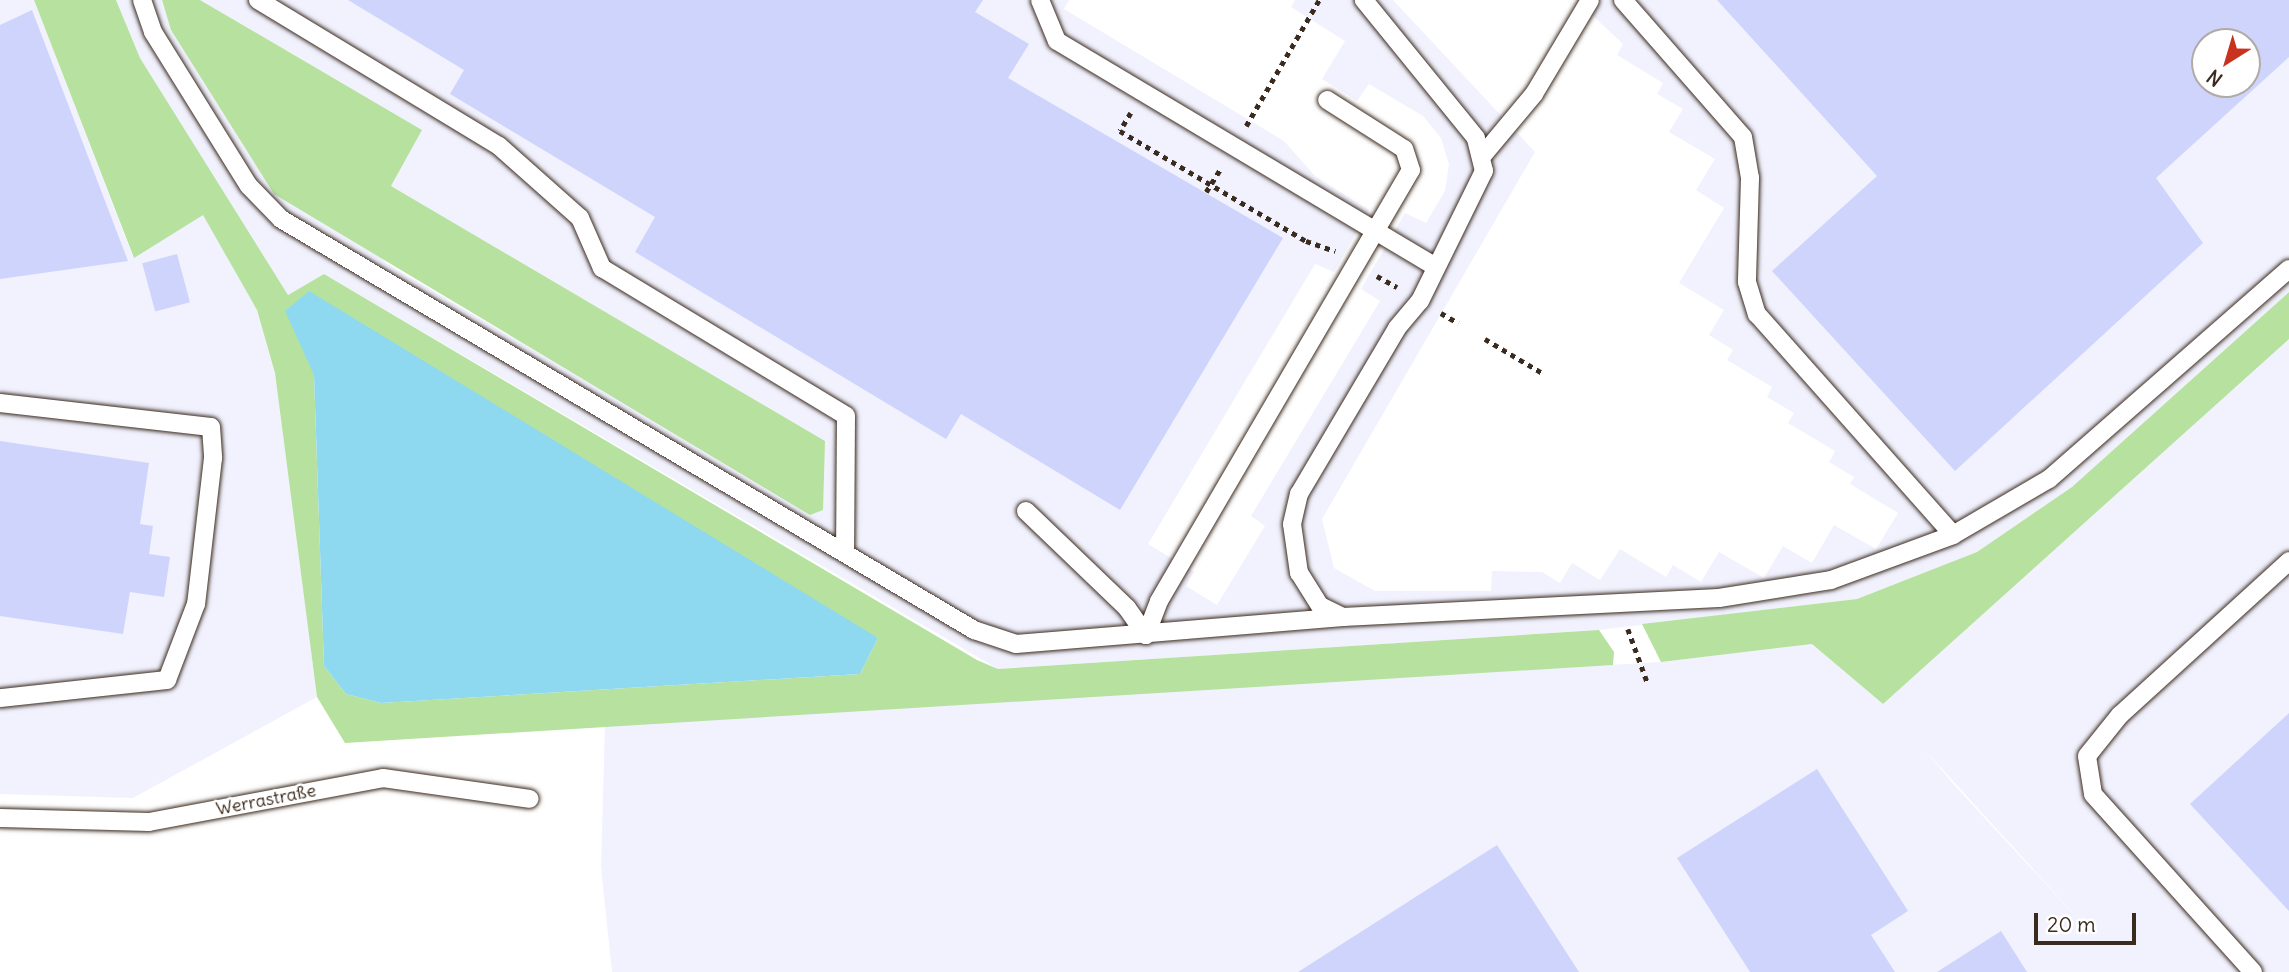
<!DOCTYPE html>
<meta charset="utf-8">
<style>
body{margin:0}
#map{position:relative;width:2289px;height:972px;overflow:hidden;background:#fff;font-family:Delius,sans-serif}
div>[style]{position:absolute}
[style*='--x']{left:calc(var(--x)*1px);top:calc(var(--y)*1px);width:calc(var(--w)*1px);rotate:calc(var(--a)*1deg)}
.built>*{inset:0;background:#f1f2fe}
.green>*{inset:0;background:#b6e19f}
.water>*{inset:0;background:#8ed9ef}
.building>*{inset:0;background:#cfd4fd;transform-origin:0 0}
.path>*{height:4.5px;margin-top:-2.25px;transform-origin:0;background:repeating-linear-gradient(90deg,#3b2a1e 0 5px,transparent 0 10px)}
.roads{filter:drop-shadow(0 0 2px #3b2a1e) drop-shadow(0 0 2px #3b2a1e)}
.service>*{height:18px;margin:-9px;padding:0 9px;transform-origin:9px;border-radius:9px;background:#fff}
span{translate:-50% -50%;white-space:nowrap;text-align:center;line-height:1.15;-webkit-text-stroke:5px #fff;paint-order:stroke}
.street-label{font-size:18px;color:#3b2a1e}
.north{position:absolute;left:2191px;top:28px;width:70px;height:70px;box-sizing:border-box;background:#fff;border:2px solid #b1aaa5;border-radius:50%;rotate:217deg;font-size:19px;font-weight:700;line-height:28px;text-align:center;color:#3b2a1e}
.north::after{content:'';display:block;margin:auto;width:24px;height:32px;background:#c8321e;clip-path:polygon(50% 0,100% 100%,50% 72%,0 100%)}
.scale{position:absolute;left:2034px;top:913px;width:102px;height:32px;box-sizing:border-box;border:4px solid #3b2a1e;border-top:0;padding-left:9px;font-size:21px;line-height:24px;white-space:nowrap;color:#3b2a1e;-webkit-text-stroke:5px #fff;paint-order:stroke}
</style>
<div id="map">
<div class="built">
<i style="clip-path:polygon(0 0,34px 0,133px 257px,203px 214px,257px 310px,275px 373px,317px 697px,133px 798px,0 794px)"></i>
<i style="clip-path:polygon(evenodd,116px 0,162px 0,172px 30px,387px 264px,583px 379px,825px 441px,391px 186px,422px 130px,200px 0,1069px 0,1064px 9px,1284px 141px,1315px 176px,1369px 210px,1334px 272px,1315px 264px,1148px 544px,1194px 572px,1186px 586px,1217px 605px,1265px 526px,1251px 516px,1380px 301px,1361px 289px,1405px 213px,1426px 223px,1445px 191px,1449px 164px,1441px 138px,1423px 116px,1369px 84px,1357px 101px,1322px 79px,1345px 41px,1291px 7px,1295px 0,1393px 0,1535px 152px,1322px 519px,1334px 568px,1375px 591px,1491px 591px,1492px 571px,1542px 572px,1560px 583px,1572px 563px,1600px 580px,1620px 549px,1666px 577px,1673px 565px,1701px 582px,1719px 552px,1764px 578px,1783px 546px,1812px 563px,1834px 525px,1876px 549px,1898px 513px,1850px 484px,1854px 477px,1829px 462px,1835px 451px,1788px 423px,1794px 413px,1767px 397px,1772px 387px,1727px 360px,1733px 350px,1709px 335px,1724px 310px,1679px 283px,1724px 208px,1696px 190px,1715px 159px,1669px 132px,1683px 109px,1657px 94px,1663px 83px,1617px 55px,1623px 44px,1576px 0,2289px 0,2289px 292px,2072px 487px,1977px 552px,1857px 599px,1599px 630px,998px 669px,324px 274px,288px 295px,140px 58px,116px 0,2205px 42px,2247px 42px,2247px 84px,2205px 84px,2205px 42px)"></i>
<i style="clip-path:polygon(evenodd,2289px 339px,2289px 972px,612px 972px,601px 867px,605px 724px,1661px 662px,1812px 644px,1883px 704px,2289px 339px,1923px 748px,2093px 935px,1957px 788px,1923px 748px)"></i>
</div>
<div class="green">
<i style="clip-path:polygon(evenodd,34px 0,116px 0,140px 58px,288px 295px,324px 274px,977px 660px,998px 669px,1599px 630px,1614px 652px,1613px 665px,345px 743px,317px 697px,275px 373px,257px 310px,203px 215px,134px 258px,34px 0,314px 375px,878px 638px,860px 674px,381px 703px,346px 694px,324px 666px,314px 375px)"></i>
<i style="clip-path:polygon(162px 0,200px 0,422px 130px,391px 186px,825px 441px,823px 510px,810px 515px,274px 194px,171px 30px)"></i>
<i style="clip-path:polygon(2289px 292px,2289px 339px,1883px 704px,1812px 644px,1661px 662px,1642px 624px,1857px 599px,1977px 552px,2072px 487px)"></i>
</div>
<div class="water">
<i style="clip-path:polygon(309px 291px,878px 638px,860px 674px,381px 703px,346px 694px,324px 666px,314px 375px,285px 311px)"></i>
</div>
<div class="building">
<i style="clip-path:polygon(348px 0,983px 0,975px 12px,1029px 44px,1008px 78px,1283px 238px,1120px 510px,961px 414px,946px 439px,635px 252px,655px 217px,450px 94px,464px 70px)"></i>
<i style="clip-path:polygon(evenodd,1717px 0,2289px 0,2289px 57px,2156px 178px,2203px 243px,1955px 471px,1772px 271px,1877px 176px,1717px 0,2205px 42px,2247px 42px,2247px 84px,2205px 84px,2205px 42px)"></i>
<i style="clip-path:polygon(32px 10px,128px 261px,0 279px,0 25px)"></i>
<i style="left:177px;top:254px;width:50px;height:36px;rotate:75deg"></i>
<i style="clip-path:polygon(0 441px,149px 463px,140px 524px,153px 526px,149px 554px,170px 557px,164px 597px,130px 592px,123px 634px,0 616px)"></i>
<i style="clip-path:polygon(2289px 713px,2289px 911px,2190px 804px)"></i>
<i style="clip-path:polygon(1817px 769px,1908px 911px,1871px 935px,1895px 972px,1750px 972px,1677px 858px)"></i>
<i style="clip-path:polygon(1497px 845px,1579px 972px,1298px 972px)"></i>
<i style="clip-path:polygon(2001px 931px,2027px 972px,1937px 972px)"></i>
</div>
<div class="path">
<i style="--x:1131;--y:113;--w:21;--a:121"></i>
<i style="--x:1120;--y:131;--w:216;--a:30.6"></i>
<i style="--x:1306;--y:241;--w:31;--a:19"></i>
<i style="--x:1246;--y:126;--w:146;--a:-59.9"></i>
<i style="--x:1206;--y:192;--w:28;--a:-58"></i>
<i style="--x:1377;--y:276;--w:23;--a:29"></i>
<i style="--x:1441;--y:313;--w:20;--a:30"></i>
<i style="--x:1485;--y:339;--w:69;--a:30.7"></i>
<i style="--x:1628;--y:629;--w:59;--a:70"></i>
</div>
<div class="roads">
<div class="service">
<i style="--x:142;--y:0;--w:34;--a:71"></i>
<i style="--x:153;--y:32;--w:181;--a:58.1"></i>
<i style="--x:249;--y:186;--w:46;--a:45.9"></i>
<i style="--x:281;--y:219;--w:806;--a:30.67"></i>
<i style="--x:974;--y:630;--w:44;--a:18.4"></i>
<i style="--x:1016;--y:644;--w:328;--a:-4.7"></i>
<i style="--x:1343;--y:617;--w:376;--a:-2.9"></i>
<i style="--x:1719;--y:598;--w:113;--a:-9.1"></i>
<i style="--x:1831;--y:580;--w:130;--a:-20.2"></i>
<i style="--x:1953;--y:535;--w:111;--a:-30.3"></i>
<i style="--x:2049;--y:479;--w:319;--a:-41.2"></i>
<i style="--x:258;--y:0;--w:282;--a:31.2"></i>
<i style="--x:499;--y:146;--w:108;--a:41.6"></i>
<i style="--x:580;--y:218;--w:55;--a:66.3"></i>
<i style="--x:602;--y:268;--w:285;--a:31.2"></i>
<i style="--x:846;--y:416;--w:135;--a:90.4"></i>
<i style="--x:1040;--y:0;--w:44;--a:67.5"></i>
<i style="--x:1057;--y:41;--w:439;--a:30.8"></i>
<i style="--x:1623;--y:0;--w:182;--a:48.8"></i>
<i style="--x:1743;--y:137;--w:42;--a:80.3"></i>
<i style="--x:1750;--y:178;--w:104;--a:91.7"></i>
<i style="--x:1747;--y:282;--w:34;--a:73"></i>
<i style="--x:1757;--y:314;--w:295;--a:48.4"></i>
<i style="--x:1483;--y:155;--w:80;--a:-50.1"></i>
<i style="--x:1534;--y:94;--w:109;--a:-59.2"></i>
<i style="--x:0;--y:403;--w:212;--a:6.5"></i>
<i style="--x:211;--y:427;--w:31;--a:86"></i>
<i style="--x:213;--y:458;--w:147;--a:96.6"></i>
<i style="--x:196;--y:604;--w:81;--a:110.9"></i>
<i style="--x:167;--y:680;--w:168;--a:173.8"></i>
<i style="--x:1026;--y:511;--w:140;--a:43.8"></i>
<i style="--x:1127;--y:608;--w:33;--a:55"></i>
<i style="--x:1343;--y:617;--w:25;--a:-154"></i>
<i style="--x:1320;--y:606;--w:39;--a:-122"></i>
<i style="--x:1299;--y:573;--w:49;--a:-98.1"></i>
<i style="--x:1292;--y:524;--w:31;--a:-77"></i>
<i style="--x:1299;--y:494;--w:193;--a:-59.4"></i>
<i style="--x:1397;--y:328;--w:35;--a:-50"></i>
<i style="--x:1420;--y:301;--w:145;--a:-63.8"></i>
<i style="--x:1484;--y:171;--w:34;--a:-104"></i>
<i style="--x:1476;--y:138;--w:178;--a:-129.1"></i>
<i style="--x:1146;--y:635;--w:36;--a:-69"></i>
<i style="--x:1159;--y:601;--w:499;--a:-59.7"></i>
<i style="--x:1411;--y:170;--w:22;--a:-108"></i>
<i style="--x:1404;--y:149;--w:91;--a:-147.5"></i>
<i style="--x:0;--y:818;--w:149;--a:1.5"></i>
<i style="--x:149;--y:822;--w:238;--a:-10.6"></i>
<i style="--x:383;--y:778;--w:148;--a:8.1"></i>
<i style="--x:2253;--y:972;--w:239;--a:-132"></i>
<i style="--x:2093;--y:794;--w:38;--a:-99"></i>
<i style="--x:2087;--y:756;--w:53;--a:-51.2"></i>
<i style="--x:2120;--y:715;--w:229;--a:-42.3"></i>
</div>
</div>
<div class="street-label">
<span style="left:266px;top:800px;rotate:-11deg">Werrastraße</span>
</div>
<div class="north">N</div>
<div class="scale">20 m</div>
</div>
